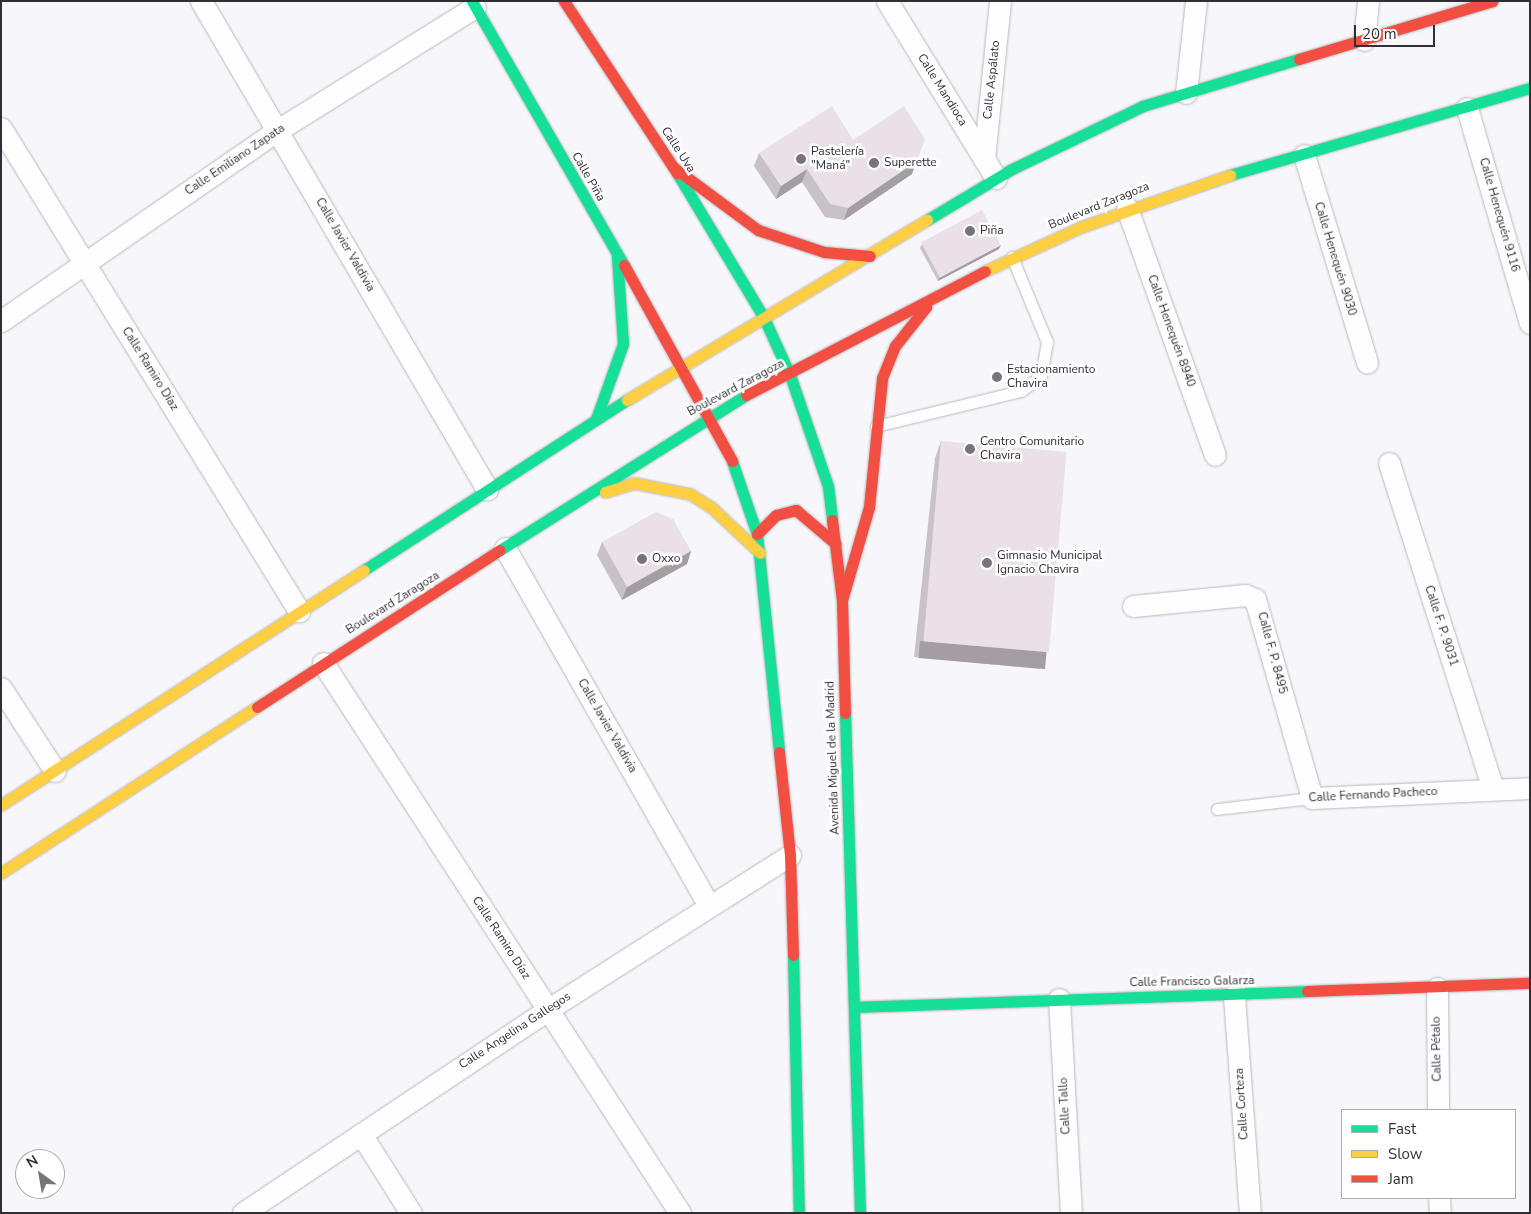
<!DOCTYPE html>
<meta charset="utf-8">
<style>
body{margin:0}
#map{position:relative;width:1531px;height:1214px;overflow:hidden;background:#f7f7fb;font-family:"Nunito Sans",sans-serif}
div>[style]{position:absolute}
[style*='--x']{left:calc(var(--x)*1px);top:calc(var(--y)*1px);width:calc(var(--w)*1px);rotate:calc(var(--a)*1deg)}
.roads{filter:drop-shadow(0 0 1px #b8b8bd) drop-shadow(0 0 1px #b8b8bd)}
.lane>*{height:11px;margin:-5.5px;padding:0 5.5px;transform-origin:5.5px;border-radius:5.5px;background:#fefefe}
.street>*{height:21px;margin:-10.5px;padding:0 10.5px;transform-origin:10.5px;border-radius:10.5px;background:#fefefe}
.fast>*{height:11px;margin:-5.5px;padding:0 5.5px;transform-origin:5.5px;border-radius:5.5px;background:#16e098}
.slow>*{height:11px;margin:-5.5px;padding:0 5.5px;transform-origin:5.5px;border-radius:5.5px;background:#ffcf43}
.jam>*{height:11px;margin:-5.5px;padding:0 5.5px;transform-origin:5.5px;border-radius:5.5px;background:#f24e42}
.wall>*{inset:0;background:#c9c1c8}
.shaded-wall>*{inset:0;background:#a49da2;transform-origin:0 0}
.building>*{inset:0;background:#eae0e8;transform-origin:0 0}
.dots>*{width:14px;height:14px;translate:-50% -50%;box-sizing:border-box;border:2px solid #fff;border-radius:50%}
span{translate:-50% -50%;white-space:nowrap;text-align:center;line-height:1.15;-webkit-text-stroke:5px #fff;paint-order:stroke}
.street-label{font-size:12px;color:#302f36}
.poi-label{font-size:12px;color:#302f36}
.left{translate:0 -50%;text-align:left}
.frame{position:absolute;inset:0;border:2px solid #302f36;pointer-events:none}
.legend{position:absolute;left:1341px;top:1109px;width:175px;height:90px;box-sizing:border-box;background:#fff;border:1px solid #acacaf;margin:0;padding:6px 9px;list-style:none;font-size:15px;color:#302f36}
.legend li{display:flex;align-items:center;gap:10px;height:25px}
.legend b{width:25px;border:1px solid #acacaf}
.north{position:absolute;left:15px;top:1149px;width:50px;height:50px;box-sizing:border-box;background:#fff;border:1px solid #acacaf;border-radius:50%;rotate:328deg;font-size:14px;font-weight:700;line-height:20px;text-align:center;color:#302f36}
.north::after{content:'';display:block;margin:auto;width:18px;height:22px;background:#76757b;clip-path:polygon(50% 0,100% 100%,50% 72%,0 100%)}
.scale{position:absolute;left:1354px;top:25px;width:81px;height:22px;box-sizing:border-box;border:2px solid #302f36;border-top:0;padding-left:6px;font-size:15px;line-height:18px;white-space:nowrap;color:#302f36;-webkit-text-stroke:4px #fff;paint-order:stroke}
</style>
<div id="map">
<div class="roads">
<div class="lane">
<i style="--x:876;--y:426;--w:149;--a:-13.6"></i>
<i style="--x:1021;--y:391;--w:25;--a:-37"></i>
<i style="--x:1041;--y:376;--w:35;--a:-80"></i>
<i style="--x:1047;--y:342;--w:92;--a:-112.4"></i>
<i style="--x:1217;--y:809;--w:96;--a:-6.6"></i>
</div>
<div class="street">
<i style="--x:201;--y:1;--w:566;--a:59.63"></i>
<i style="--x:887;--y:1;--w:208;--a:58.4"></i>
<i style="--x:1364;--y:40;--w:39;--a:-84"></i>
<i style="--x:1186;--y:93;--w:93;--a:-83.8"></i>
<i style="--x:1467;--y:108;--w:224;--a:73.7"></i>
<i style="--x:1;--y:128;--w:568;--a:58.33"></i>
<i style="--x:1304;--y:155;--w:217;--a:73.1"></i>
<i style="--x:984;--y:159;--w:159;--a:-84.2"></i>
<i style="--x:1127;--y:208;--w:262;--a:70.4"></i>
<i style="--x:1;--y:321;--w:336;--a:-34.6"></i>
<i style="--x:278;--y:130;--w:232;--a:-32"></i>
<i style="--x:1389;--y:463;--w:342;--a:72.3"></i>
<i style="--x:505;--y:548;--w:411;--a:60.3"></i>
<i style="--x:1133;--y:606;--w:113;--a:-5.6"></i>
<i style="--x:1245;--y:595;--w:11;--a:22"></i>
<i style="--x:1255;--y:599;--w:207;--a:74"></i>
<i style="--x:1312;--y:798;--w:218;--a:-2.6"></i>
<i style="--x:323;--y:663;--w:656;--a:57.01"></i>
<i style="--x:1;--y:688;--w:99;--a:57"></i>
<i style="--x:1437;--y:988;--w:122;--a:89.5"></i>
<i style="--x:1234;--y:996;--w:218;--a:85.8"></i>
<i style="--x:1059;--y:999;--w:214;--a:86.8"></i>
<i style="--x:361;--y:1134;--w:93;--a:57.7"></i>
<i style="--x:1439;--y:1198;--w:15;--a:86"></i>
<i style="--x:243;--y:1213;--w:366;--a:-33.7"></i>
<i style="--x:547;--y:1010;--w:288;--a:-32.5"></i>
</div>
<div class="fast">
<i style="--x:472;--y:1;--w:305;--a:60.1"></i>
<i style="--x:677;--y:173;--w:167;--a:59"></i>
<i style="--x:763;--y:316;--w:65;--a:65.4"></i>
<i style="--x:790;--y:375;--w:117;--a:71.1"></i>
<i style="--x:828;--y:486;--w:34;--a:83"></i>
<i style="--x:1230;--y:175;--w:312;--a:-16.2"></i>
<i style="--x:927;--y:220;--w:99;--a:-31"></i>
<i style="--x:1012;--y:169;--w:145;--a:-25.7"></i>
<i style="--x:1143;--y:106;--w:163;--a:-16.8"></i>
<i style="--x:596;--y:419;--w:80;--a:-70.2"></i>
<i style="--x:623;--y:344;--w:88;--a:-93.9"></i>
<i style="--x:732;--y:461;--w:77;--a:71.1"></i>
<i style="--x:757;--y:534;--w:219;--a:84.2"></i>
<i style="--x:500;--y:550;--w:291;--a:-32.2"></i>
<i style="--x:364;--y:570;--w:313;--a:-32.9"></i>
<i style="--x:845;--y:713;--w:500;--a:88.28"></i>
<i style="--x:793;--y:955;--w:258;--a:88.7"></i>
<i style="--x:854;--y:1007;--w:453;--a:-2"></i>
</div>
<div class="slow">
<i style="--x:985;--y:271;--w:106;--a:-24.6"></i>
<i style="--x:1081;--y:227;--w:158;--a:-19.2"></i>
<i style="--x:627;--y:400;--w:350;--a:-31"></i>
<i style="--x:605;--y:492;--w:30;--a:-17"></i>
<i style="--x:634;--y:483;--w:57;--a:11.1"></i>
<i style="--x:690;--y:494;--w:25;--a:32"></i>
<i style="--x:711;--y:507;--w:67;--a:43.2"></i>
<i style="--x:1;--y:805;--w:432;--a:-32.9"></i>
<i style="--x:1;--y:873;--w:305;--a:-33"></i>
</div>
<div class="jam">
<i style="--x:564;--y:1;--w:206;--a:56.7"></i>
<i style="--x:1299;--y:59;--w:202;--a:-16.7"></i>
<i style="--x:673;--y:167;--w:106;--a:36.5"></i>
<i style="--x:758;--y:230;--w:70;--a:18.4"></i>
<i style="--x:824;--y:252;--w:46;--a:5"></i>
<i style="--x:624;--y:265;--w:224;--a:61.1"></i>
<i style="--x:746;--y:395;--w:269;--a:-27.4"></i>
<i style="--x:832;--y:520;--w:81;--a:82.9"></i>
<i style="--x:842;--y:600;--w:113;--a:88.5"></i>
<i style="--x:757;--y:534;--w:27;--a:-45"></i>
<i style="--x:776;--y:515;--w:21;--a:-14"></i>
<i style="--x:796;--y:510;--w:52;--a:40.4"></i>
<i style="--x:842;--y:600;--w:97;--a:-73.8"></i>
<i style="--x:869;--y:507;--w:130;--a:-84.2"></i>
<i style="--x:882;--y:378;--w:35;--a:-68"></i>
<i style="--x:895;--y:346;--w:50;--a:-51.5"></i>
<i style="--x:257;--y:707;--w:289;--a:-32.9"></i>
<i style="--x:779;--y:752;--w:104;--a:83.9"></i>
<i style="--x:790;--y:855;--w:100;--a:88.3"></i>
<i style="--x:1307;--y:991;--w:223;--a:-2.1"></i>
</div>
</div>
<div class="wall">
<i style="clip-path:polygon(853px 140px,912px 174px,844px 220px,825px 217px,802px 182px,776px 199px,754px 166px,759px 153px)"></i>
<i style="clip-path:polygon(922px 244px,999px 249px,938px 281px,920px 248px)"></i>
<i style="clip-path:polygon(941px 441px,1046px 653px,1040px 669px,914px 657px,935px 458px)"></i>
<i style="clip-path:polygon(602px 542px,691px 551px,687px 564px,622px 600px,597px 555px)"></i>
</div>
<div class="shaded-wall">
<i style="clip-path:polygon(917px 161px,912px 174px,844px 220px,848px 208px)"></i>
<i style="clip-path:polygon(807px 169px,802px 182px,776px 199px,781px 186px)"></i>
<i style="clip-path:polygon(1001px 245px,999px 249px,938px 281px,940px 276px)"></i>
<i style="clip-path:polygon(691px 551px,687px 564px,622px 600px,627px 587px)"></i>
<i style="left:920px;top:641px;width:127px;height:17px;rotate:5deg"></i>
</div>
<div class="building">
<i style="clip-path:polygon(832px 106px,853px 140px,904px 106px,925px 139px,917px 161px,848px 208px,830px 204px,807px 169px,781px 186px,759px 153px)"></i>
<i style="left:982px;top:210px;width:40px;height:69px;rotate:62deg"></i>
<i style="left:941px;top:441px;width:126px;height:201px;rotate:5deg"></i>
<i style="clip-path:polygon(656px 512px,673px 519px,691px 551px,627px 587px,602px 542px)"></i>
</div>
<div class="dots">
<i style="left:801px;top:159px;background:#76757b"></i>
<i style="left:874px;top:163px;background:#76757b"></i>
<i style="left:970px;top:231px;background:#76757b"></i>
<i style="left:997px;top:377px;background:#76757b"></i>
<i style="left:970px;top:449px;background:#76757b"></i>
<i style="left:642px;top:559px;background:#76757b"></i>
<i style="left:987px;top:563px;background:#76757b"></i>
</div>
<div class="street-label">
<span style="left:992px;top:80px;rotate:-84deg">Calle Aspálato</span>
<span style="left:942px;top:90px;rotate:58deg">Calle Mandioca</span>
<span style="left:678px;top:150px;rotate:57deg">Calle Uva</span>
<span style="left:235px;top:160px;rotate:-34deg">Calle Emiliano Zapata</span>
<span style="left:588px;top:177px;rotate:60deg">Calle Piña</span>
<span style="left:1099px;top:206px;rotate:-22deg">Boulevard Zaragoza</span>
<span style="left:1499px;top:215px;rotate:74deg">Calle Henequén 9116</span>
<span style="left:345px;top:245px;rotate:60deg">Calle Javier Valdivia</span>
<span style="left:1335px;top:259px;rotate:73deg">Calle Henequén 9030</span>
<span style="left:1171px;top:331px;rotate:70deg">Calle Henequén 8940</span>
<span style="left:150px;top:369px;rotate:58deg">Calle Ramiro Díaz</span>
<span style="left:736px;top:388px;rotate:-28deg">Boulevard Zaragoza</span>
<span style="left:393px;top:603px;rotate:-32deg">Boulevard Zaragoza</span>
<span style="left:1441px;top:626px;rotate:72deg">Calle F. P. 9031</span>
<span style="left:1272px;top:653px;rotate:75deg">Calle F. P. 8495</span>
<span style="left:607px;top:726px;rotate:60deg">Calle Javier Valdivia</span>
<span style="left:833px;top:758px;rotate:-92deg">Avenida Miguel de la Madrid</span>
<span style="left:1373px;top:795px;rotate:-3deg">Calle Fernando Pacheco</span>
<span style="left:501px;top:938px;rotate:57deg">Calle Ramiro Díaz</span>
<span style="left:1192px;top:982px;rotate:-1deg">Calle Francisco Galarza</span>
<span style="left:515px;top:1031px;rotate:-33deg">Calle Angelina Gallegos</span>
<span style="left:1437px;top:1049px;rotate:-91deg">Calle Pétalo</span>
<span style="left:1242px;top:1104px;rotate:-94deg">Calle Corteza</span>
<span style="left:1065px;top:1106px;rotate:-93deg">Calle Tallo</span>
</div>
<div class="poi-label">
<span class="left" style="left:811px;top:159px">Pastelería<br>"Maná"</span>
<span class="left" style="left:884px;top:163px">Superette</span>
<span class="left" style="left:980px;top:231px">Piña</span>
<span class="left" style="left:1007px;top:377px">Estacionamiento<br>Chavira</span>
<span class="left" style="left:980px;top:449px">Centro Comunitario<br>Chavira</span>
<span class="left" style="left:997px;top:563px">Gimnasio Municipal<br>Ignacio Chavira</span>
<span class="left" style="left:652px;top:559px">Oxxo</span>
</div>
<div class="frame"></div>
<ul class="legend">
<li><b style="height:6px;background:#16e098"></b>Fast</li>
<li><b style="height:6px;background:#ffcf43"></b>Slow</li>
<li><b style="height:6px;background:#f24e42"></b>Jam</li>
</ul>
<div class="north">N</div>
<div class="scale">20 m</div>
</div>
